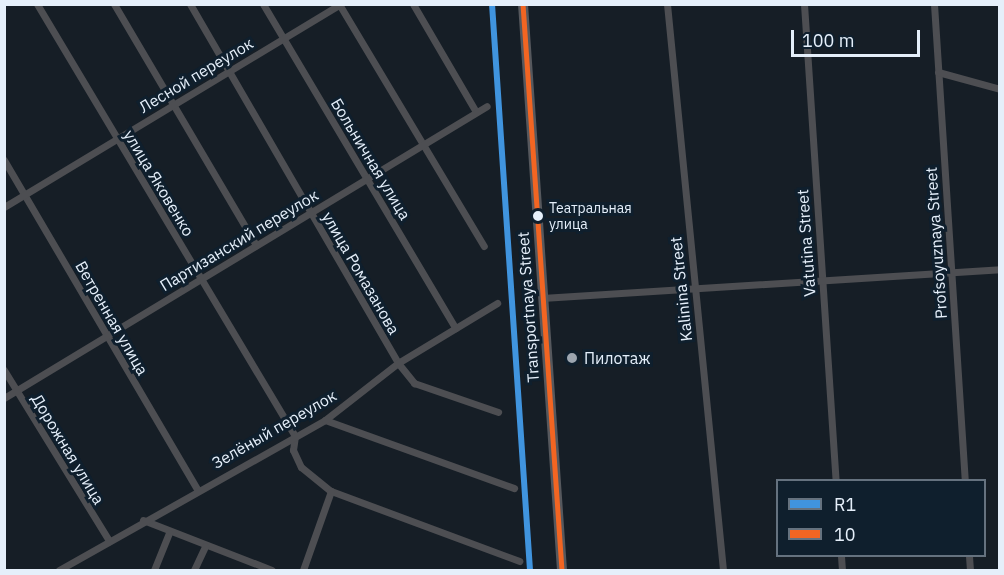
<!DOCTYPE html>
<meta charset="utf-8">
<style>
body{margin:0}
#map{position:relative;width:1004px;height:575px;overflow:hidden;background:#161e26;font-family:"IBM Plex Sans",sans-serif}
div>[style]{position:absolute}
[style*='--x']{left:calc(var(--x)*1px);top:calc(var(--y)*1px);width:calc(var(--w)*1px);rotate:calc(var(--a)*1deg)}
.street>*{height:7px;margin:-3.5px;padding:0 3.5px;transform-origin:3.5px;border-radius:3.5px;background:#4d4e52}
.primary>*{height:10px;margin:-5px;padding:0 5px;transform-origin:5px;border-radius:5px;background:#56585d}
.bus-1>*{height:4.5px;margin:-2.25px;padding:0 2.25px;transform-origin:2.25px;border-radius:2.25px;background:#f26522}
.rail-1>*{height:6px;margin:-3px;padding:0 3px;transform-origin:3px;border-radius:3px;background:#4094de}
.dots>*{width:16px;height:16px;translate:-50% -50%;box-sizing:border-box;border:3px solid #0f1f2d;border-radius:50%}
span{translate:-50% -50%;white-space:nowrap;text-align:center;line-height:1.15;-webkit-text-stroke:6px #0f1f2d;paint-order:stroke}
.bus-label{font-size:14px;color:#e5effa}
.left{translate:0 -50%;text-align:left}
.street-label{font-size:16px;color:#e5effa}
.poi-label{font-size:16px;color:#e5effa}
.frame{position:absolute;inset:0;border:6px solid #e5effa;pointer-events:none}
.legend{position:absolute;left:776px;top:479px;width:210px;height:78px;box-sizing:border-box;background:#0f1f2d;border:2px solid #65727f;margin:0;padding:8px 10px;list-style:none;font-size:18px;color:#e5effa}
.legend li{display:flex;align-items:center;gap:12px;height:30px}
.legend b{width:30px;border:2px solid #65727f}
.scale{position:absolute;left:791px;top:30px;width:129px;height:27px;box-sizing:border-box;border:3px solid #e5effa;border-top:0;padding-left:8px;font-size:18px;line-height:21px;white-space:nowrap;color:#e5effa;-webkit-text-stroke:4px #0f1f2d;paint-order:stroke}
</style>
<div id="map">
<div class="street">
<i style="--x:37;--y:4;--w:503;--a:59.15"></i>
<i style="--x:295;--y:436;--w:14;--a:98"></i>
<i style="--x:293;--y:450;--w:19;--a:65"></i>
<i style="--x:301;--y:467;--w:38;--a:39"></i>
<i style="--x:331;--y:491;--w:201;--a:20.4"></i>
<i style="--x:114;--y:4;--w:280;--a:59.5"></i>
<i style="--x:190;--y:4;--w:415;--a:59.9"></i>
<i style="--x:398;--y:363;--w:26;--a:51"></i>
<i style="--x:414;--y:383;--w:89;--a:19"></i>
<i style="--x:263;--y:4;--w:377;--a:59.3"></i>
<i style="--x:339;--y:4;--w:282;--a:59.1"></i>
<i style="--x:413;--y:4;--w:125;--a:59.7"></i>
<i style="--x:667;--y:4;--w:569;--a:84.35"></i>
<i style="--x:804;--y:4;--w:477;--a:86.2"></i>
<i style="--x:934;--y:4;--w:477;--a:86.3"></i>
<i style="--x:938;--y:72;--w:64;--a:15.3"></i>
<i style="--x:4;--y:160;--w:381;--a:59.6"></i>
<i style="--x:4;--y:207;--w:393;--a:-31.1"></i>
<i style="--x:542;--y:298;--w:459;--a:-3.6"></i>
<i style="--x:4;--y:370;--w:201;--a:58.4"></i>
<i style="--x:4;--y:398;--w:564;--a:-31.16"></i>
<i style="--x:325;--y:420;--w:201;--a:19.8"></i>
<i style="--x:143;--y:520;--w:138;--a:21.2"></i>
<i style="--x:841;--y:556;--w:14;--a:86"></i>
<i style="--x:969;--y:556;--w:14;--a:86"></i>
<i style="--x:59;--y:570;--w:305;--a:-29.4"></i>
<i style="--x:325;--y:420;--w:93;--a:-38"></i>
<i style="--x:398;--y:363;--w:116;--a:-31.2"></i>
<i style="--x:154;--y:570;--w:40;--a:-68"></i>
<i style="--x:194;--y:570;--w:26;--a:-65"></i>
<i style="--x:303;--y:570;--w:84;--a:-70.5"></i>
</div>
<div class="primary">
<i style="--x:523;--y:4;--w:567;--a:86.06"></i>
</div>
<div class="bus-1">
<i style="--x:523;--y:4;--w:567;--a:86.06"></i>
</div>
<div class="rail-1">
<i style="--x:492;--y:4;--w:567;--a:86.16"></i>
</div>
<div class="dots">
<i style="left:538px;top:216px;background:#e5effa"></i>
<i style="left:572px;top:358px;background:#9da6b0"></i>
</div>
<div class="bus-label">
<span class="left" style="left:549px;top:216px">Театральная<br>улица</span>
</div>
<div class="street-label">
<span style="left:196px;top:75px;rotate:-31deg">Лесной переулок</span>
<span style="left:371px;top:159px;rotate:59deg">Больничная улица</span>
<span style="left:159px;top:183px;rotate:59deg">улица Яковенко</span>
<span style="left:239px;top:240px;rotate:-31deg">Партизанский переулок</span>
<span style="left:806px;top:243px;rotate:-94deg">Vatutina Street</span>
<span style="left:936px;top:243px;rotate:-94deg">Profsoyuznaya Street</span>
<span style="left:361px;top:273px;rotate:60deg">улица Ромазанова</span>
<span style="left:681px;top:289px;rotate:-96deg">Kalinina Street</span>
<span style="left:528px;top:307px;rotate:-94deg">Transportnaya Street</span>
<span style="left:112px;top:318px;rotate:60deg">Ветренная улица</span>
<span style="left:274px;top:429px;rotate:-30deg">Зелёный переулок</span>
<span style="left:68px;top:449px;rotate:59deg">Дорожная улица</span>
</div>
<div class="poi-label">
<span class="left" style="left:584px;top:358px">Пилотаж</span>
</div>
<div class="frame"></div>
<ul class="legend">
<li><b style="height:8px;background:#4094de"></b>R1</li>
<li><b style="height:8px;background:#f26522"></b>10</li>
</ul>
<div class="scale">100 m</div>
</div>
